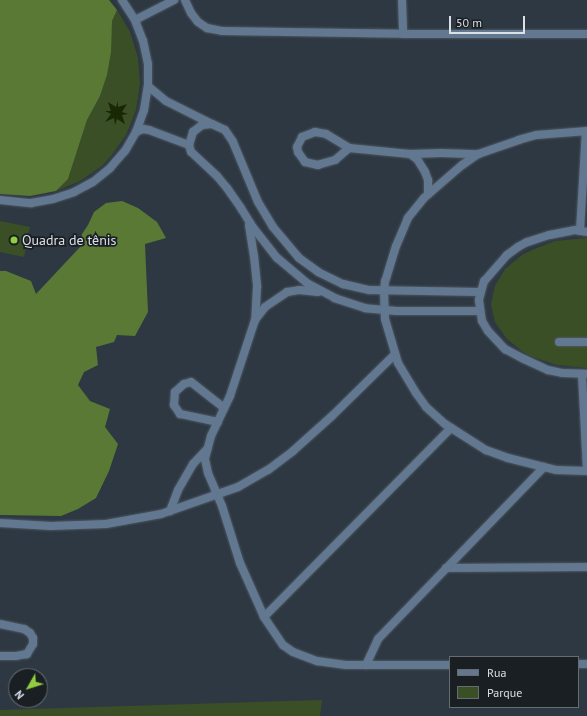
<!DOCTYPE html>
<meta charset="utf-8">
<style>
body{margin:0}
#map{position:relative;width:587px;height:716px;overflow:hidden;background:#2e3842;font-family:"PT Sans",sans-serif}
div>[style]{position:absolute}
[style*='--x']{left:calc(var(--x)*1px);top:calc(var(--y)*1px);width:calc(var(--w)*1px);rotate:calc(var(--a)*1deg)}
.green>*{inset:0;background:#3b4f26}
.forest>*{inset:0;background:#597935}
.water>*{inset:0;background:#182804}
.roads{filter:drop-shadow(0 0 1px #4d5660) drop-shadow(0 0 1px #4d5660)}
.minor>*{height:8px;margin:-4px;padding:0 4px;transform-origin:4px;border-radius:4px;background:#627891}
.dots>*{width:11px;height:11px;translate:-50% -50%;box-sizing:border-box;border:2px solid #1a1f23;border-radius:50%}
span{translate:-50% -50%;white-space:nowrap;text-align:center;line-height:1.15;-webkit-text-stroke:3.5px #1a1f23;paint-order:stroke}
.poi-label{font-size:14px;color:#dae0e6}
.left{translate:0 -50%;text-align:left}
.legend{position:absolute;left:449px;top:656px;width:130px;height:52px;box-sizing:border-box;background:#1a1f23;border:1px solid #676c71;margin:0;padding:5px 7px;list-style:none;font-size:12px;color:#dae0e6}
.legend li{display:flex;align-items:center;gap:8px;height:20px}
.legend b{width:20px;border:1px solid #676c71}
.north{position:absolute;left:8px;top:668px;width:40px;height:40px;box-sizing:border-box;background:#1a1f23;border:1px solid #676c71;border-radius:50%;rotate:231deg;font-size:11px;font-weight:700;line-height:16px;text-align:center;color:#dae0e6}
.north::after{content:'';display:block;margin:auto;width:14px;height:18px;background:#90cd41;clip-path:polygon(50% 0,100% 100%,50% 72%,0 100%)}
.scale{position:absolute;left:449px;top:16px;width:76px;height:18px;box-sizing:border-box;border:2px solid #dae0e6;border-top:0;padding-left:5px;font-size:12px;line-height:14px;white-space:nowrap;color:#dae0e6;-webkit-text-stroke:3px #1a1f23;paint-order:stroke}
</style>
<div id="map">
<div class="green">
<i style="clip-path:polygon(117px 10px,130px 32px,138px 58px,140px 84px,136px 110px,126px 135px,111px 156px,102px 166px,80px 181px,56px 191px,68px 179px,87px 120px,100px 96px,107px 75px,112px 21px)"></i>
<i style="clip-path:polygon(0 221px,30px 227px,24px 257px,0 252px)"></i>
<i style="clip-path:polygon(587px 238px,587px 368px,557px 365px,533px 357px,523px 352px,506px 338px,495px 322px,491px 304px,495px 286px,505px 269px,522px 255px,532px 250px,555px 241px)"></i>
<i style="clip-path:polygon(322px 700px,320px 716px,0 716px,0 710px)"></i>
</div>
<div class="forest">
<i style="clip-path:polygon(0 0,109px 0,117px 10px,112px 21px,111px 52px,107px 75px,100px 96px,87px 120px,68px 179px,56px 191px,30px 196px,0 194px)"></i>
<i style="clip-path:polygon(122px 201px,138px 208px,157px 222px,166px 238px,145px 244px,148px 312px,135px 336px,117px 335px,114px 342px,96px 347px,98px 365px,84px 372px,78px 385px,90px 401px,110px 409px,105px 427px,118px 444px,109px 471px,96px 498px,78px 509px,61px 516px,0 515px,0 271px,6px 271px,31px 281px,36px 294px,80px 247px,82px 234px,88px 225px,94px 212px,106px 203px)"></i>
</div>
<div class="water">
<i style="clip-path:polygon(118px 101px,118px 107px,127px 104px,122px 112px,128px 114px,122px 115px,125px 124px,117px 119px,115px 125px,114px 118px,105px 122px,111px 114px,105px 111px,111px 111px,108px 102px,116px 107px)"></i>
</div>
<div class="roads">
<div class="minor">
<i style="--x:185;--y:0;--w:14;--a:65"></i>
<i style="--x:191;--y:13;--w:11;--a:52"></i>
<i style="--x:198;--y:22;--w:11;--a:34"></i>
<i style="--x:207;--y:28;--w:15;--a:11"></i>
<i style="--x:222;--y:31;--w:181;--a:0.9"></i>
<i style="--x:403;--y:34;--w:184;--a:0"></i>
<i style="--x:402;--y:0;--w:34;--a:88"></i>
<i style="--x:135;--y:20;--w:44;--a:-27.1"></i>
<i style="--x:148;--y:86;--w:23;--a:40"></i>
<i style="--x:166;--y:101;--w:51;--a:26.6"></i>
<i style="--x:587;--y:131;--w:51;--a:175.5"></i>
<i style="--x:536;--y:135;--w:18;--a:164"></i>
<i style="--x:519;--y:140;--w:43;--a:161.1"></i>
<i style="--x:478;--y:154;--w:19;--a:145"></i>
<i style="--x:462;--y:165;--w:50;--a:139"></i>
<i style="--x:424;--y:198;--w:26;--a:129"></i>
<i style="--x:408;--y:218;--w:30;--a:113"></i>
<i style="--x:396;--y:246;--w:37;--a:107"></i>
<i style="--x:385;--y:281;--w:10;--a:96"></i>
<i style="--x:384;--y:291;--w:28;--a:88"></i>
<i style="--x:385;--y:319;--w:46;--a:73.5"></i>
<i style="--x:398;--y:363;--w:35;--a:59"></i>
<i style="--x:416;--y:393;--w:17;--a:54"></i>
<i style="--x:426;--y:407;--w:25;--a:42"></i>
<i style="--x:445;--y:424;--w:49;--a:32.4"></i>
<i style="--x:486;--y:450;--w:23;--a:20"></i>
<i style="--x:508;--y:458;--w:49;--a:14"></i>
<i style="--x:556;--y:470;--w:31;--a:2"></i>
<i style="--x:136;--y:132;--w:8;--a:-23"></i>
<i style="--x:143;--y:129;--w:6;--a:9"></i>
<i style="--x:149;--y:130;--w:43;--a:20.6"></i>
<i style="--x:349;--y:148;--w:18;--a:139"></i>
<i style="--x:335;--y:160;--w:18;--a:164"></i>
<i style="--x:318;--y:165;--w:13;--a:-167"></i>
<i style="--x:305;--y:162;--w:12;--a:-125"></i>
<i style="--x:298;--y:152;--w:5;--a:-101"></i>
<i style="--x:297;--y:147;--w:11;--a:-63"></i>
<i style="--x:302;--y:137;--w:14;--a:-21"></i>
<i style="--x:315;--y:132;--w:11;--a:10"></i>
<i style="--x:326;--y:134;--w:27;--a:31"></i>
<i style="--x:349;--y:148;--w:61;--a:5.6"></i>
<i style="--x:410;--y:154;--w:31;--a:-2"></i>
<i style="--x:441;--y:153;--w:37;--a:2"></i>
<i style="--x:410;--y:154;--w:9;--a:36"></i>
<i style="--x:417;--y:159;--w:15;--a:58"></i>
<i style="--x:425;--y:172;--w:9;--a:69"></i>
<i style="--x:428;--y:180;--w:14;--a:90"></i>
<i style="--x:0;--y:200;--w:31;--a:6"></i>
<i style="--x:31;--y:203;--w:22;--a:-10"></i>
<i style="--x:53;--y:199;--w:22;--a:-18"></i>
<i style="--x:74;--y:192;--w:21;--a:-28"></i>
<i style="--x:93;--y:182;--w:22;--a:-39"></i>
<i style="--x:110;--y:168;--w:23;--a:-49"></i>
<i style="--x:125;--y:151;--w:22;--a:-60"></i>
<i style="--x:136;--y:132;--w:23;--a:-70"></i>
<i style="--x:144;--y:110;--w:24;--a:-81"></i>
<i style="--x:148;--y:86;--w:22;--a:-90"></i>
<i style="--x:148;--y:64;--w:24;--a:-102"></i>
<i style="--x:143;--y:41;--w:22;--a:-111"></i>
<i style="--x:135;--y:20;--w:24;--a:-123"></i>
<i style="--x:249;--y:225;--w:31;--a:81"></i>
<i style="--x:254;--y:256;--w:31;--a:84"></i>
<i style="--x:257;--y:287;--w:33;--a:93"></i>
<i style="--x:255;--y:320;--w:80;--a:108.2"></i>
<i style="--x:230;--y:396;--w:44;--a:115.4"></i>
<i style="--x:211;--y:436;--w:24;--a:105"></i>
<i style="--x:205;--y:459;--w:14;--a:78"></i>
<i style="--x:208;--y:473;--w:36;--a:67"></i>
<i style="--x:222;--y:506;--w:60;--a:72.5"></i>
<i style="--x:240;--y:563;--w:59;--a:66"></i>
<i style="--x:264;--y:617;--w:34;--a:56"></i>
<i style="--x:283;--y:645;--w:12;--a:35"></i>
<i style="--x:293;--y:652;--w:26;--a:21"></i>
<i style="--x:317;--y:661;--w:29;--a:8"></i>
<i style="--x:346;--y:665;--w:104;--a:0"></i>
<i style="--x:580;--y:231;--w:100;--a:-86.6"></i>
<i style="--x:587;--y:232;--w:12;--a:-171"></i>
<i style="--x:575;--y:230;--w:26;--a:169"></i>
<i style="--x:549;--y:235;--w:23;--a:162"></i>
<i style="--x:527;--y:242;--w:10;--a:151"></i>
<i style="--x:518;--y:247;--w:14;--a:144"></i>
<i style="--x:507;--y:255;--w:35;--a:131"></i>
<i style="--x:484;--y:281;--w:20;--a:105"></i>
<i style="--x:479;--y:300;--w:21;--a:82"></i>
<i style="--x:482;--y:321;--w:12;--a:59"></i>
<i style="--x:488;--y:331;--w:25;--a:47"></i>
<i style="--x:505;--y:349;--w:21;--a:28"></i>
<i style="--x:524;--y:359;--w:26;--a:25"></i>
<i style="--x:548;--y:370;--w:14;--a:12"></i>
<i style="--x:562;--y:373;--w:25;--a:2"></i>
<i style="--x:480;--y:311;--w:83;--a:180"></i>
<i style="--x:397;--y:311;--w:32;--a:-175"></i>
<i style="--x:365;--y:308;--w:32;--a:-162"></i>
<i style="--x:335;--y:298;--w:32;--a:-152"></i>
<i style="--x:307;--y:283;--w:39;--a:-140"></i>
<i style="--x:277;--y:258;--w:37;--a:-128"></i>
<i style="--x:254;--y:229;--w:25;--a:-122"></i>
<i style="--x:241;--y:208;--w:24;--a:-125"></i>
<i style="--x:227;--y:188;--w:16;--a:-130"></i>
<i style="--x:217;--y:176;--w:35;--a:-137"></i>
<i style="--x:191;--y:152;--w:7;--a:-106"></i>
<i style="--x:189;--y:145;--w:14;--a:-73"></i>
<i style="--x:193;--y:132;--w:11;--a:-38"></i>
<i style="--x:202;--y:125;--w:10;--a:-6"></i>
<i style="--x:212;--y:124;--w:14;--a:25"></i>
<i style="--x:225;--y:130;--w:14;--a:56"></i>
<i style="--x:233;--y:142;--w:65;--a:67.4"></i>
<i style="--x:258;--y:202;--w:29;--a:59"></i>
<i style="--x:273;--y:227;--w:40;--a:50"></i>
<i style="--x:299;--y:258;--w:24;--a:36"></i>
<i style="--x:318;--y:272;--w:28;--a:26"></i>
<i style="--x:343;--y:284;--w:27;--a:13"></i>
<i style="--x:369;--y:290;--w:111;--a:1"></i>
<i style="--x:255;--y:320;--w:16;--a:-52"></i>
<i style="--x:265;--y:307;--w:27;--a:-34"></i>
<i style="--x:287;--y:292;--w:12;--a:-9"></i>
<i style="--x:299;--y:290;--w:19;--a:6"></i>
<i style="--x:559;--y:342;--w:28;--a:0"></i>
<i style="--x:582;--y:375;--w:95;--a:87"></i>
<i style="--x:218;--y:422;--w:39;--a:-168"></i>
<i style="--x:180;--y:414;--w:11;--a:-124"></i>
<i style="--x:174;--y:405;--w:13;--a:-86"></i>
<i style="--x:175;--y:392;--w:12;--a:-42"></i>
<i style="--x:184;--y:384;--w:7;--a:-16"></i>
<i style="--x:191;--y:382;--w:42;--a:38.2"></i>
<i style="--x:170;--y:511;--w:22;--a:-69"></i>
<i style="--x:178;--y:490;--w:30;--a:-60"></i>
<i style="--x:193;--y:464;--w:21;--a:-47"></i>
<i style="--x:0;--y:523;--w:51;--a:3.4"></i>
<i style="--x:51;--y:526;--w:55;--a:-2.1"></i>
<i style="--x:106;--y:524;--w:56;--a:-10.3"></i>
<i style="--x:161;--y:514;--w:82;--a:-19.3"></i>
<i style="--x:238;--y:487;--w:34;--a:-30"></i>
<i style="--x:268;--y:470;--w:31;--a:-37"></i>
<i style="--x:293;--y:451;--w:52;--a:-41.9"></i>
<i style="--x:332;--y:416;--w:88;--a:-44.5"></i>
<i style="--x:446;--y:568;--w:141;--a:-0.4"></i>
<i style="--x:264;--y:617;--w:266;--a:-45.3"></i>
<i style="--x:0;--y:624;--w:25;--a:12"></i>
<i style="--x:24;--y:629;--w:7;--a:34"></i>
<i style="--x:30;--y:633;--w:6;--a:59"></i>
<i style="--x:33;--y:638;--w:6;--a:90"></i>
<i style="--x:33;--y:644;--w:12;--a:121"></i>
<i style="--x:27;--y:654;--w:11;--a:170"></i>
<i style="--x:16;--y:656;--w:16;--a:180"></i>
<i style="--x:578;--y:664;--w:9;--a:0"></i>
<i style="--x:366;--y:665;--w:29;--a:-65"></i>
<i style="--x:378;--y:639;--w:239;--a:-46"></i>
</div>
</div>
<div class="dots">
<i style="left:14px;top:240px;background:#90cd41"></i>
</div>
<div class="poi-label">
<span class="left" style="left:22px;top:240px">Quadra de tênis</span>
</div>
<ul class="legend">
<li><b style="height:5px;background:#627891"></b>Rua</li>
<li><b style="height:11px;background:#3b4f26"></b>Parque</li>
</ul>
<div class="north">N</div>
<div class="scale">50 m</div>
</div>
